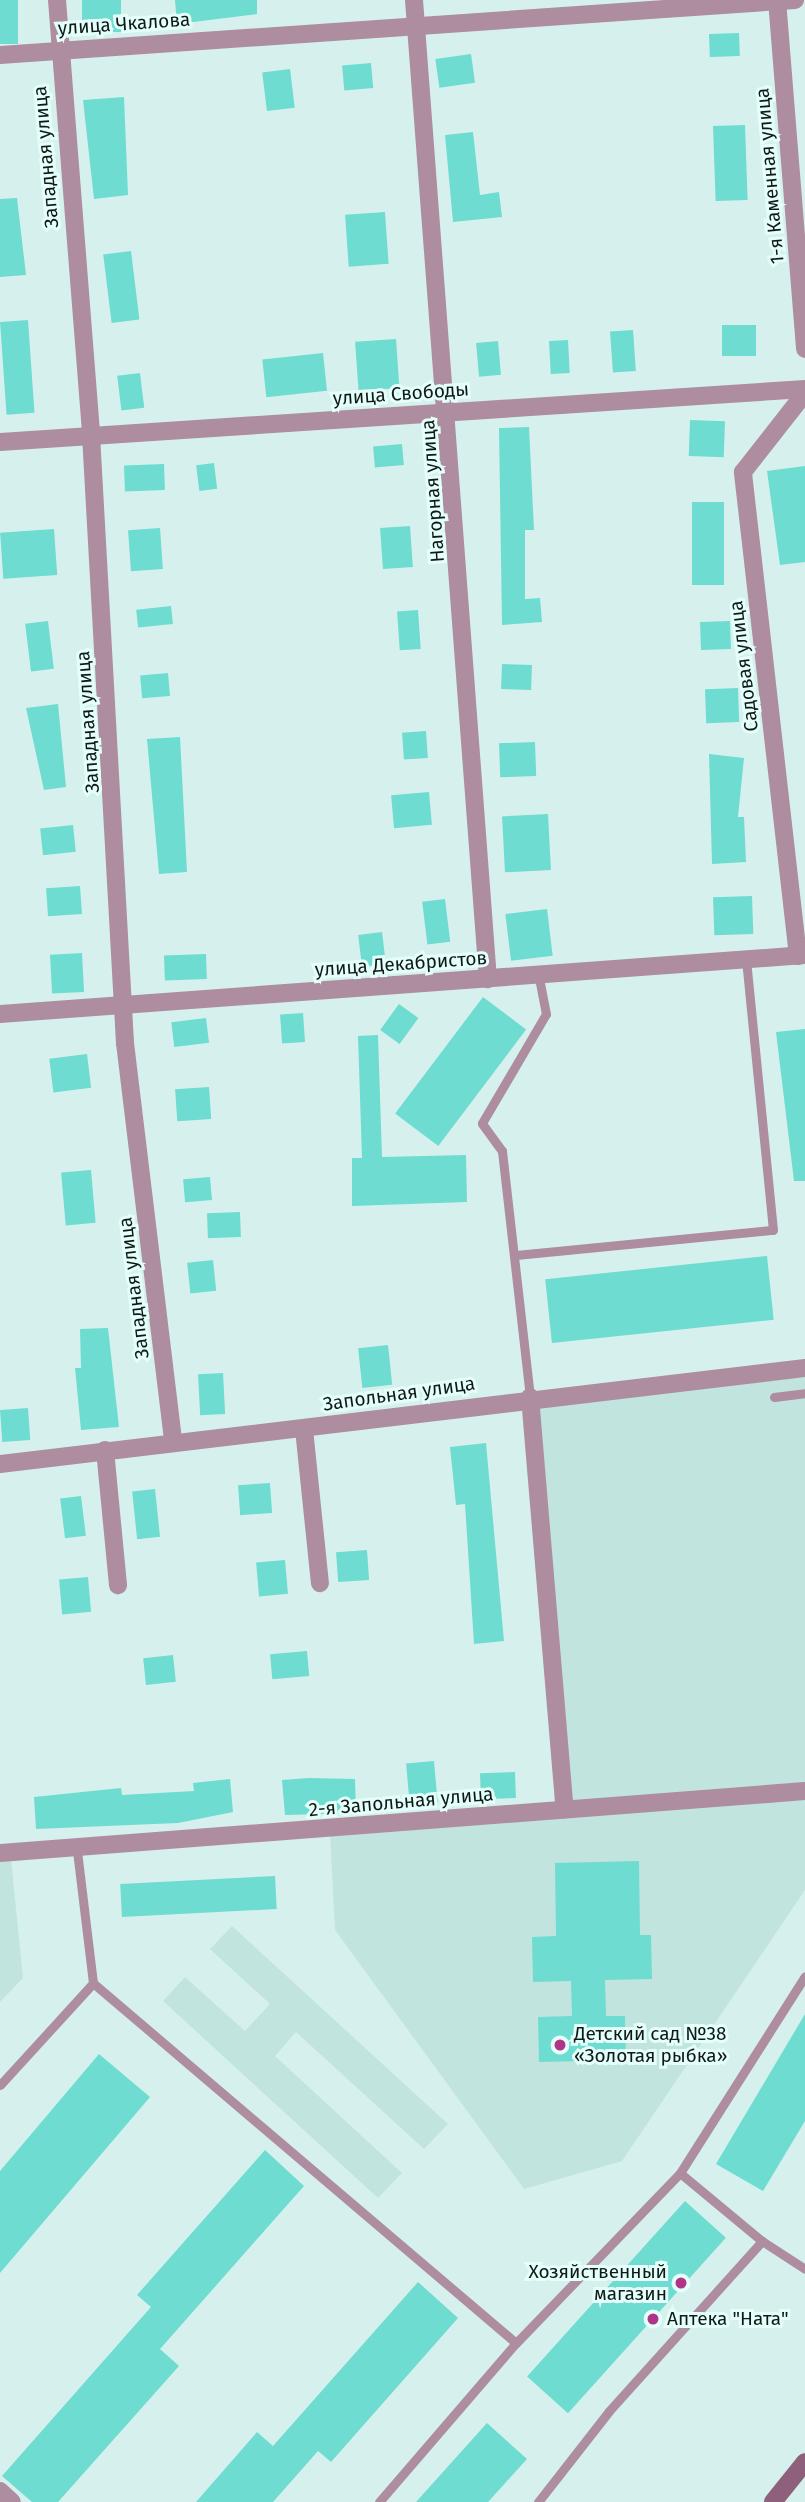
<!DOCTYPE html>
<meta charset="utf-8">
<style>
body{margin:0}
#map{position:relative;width:805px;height:2502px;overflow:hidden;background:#d6f1ed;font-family:"Fira Sans",sans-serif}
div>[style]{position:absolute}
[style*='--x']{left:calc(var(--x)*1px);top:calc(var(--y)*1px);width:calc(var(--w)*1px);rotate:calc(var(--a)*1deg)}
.built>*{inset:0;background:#c1e4df}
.building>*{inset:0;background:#6edcd0;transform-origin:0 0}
.lane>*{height:9px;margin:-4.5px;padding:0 4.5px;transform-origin:4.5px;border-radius:4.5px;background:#ad8d9f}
.street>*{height:18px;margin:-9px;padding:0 9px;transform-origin:9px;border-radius:9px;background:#ad8d9f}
.secondary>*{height:18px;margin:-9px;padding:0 9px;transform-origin:9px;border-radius:9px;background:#8e607b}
.dots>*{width:19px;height:19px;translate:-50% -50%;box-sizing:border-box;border:4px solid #e4fefa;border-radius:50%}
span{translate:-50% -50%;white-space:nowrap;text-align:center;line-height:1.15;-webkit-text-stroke:6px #e4fefa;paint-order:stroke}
.street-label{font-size:19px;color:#101918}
.poi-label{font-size:19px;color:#101918}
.left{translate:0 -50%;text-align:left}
.right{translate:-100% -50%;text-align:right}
</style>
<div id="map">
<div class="built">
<i style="clip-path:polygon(805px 1369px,805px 1788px,571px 1805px,534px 1396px)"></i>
<i style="clip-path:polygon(805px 1795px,805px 1890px,622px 2161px,524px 2189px,335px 1930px,330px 1833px)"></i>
<i style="clip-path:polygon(10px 1849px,23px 1978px,0 2002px,0 1850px)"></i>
<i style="clip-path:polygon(232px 1926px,448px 2124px,424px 2149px,296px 2032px,275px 2056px,402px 2173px,378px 2198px,163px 2001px,185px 1977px,245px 2031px,270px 2004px,210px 1949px)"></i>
</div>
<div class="building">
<i style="left:0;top:0;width:18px;height:44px"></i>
<i style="left:82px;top:0;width:39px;height:32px"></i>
<i style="clip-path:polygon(175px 0,257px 0,257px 14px,177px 24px)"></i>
<i style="left:739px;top:33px;width:23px;height:30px;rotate:88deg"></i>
<i style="left:471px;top:54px;width:29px;height:36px;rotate:82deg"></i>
<i style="left:371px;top:63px;width:25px;height:29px;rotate:85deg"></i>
<i style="left:290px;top:69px;width:39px;height:28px;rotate:83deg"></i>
<i style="clip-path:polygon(124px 97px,128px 195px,94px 199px,83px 100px)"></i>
<i style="left:745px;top:125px;width:75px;height:32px;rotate:88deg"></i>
<i style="clip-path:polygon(473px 132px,480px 195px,499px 192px,502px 217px,453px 222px,445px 135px)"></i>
<i style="clip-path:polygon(17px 198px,26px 275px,0 277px,0 199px)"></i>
<i style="left:385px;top:212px;width:52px;height:40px;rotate:86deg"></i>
<i style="left:131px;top:251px;width:69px;height:28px;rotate:83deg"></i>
<i style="left:28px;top:320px;width:93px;height:28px;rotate:86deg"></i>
<i style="left:756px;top:325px;width:31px;height:34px;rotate:90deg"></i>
<i style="left:633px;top:330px;width:41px;height:23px;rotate:86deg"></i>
<i style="left:396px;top:339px;width:49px;height:41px;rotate:86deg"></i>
<i style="left:568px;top:340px;width:33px;height:19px;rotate:87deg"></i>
<i style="left:498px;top:341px;width:34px;height:22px;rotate:85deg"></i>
<i style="left:323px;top:353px;width:38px;height:61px;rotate:84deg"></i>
<i style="left:140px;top:373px;width:35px;height:23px;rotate:83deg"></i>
<i style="left:690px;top:420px;width:35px;height:36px;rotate:2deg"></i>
<i style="clip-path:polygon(529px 427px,534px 530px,525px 530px,525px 599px,540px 598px,542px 622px,502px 625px,499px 428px)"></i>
<i style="left:402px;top:444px;width:21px;height:29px;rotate:85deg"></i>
<i style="left:214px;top:463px;width:26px;height:18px;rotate:83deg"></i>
<i style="left:164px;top:464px;width:26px;height:40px;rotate:88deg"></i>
<i style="clip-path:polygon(805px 466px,805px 562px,780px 565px,767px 471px)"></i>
<i style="left:692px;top:502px;width:32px;height:83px"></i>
<i style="left:410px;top:526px;width:41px;height:30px;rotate:86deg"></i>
<i style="left:160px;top:528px;width:41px;height:32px;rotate:86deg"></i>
<i style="left:54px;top:529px;width:46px;height:54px;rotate:86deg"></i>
<i style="left:171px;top:606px;width:18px;height:35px;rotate:84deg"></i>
<i style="left:418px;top:610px;width:39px;height:21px;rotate:86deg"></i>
<i style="left:48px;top:621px;width:48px;height:23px;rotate:83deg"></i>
<i style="left:730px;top:621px;width:28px;height:30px;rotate:88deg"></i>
<i style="left:502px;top:664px;width:30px;height:25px;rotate:2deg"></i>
<i style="left:168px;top:673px;width:23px;height:28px;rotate:85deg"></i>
<i style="left:738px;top:688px;width:34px;height:33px;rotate:88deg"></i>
<i style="clip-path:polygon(58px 704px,66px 787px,44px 790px,26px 708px)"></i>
<i style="left:426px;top:731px;width:27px;height:24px;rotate:86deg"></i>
<i style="clip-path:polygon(180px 737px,187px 872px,159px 874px,147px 739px)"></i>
<i style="left:535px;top:742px;width:34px;height:36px;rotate:88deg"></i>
<i style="clip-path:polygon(709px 754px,744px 758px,738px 817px,744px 817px,746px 862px,712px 864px)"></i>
<i style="left:429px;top:792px;width:33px;height:38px;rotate:85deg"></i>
<i style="left:548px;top:814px;width:56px;height:46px;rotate:87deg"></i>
<i style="left:73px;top:825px;width:27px;height:33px;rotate:84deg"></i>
<i style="left:80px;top:886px;width:28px;height:34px;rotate:86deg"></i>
<i style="left:752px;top:896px;width:38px;height:39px;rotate:88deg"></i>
<i style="left:445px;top:899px;width:43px;height:23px;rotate:83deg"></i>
<i style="left:547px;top:909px;width:47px;height:42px;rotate:83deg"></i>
<i style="left:382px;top:932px;width:32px;height:24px;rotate:83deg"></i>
<i style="left:82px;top:953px;width:39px;height:32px;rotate:87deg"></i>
<i style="left:206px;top:954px;width:25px;height:42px;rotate:88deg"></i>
<i style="left:483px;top:997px;width:54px;height:146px;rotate:37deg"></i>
<i style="left:399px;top:1004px;width:24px;height:32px;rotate:36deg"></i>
<i style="left:303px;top:1013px;width:29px;height:23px;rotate:86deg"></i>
<i style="left:206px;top:1018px;width:25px;height:35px;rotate:83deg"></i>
<i style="clip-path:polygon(805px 1029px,805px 1181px,794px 1181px,776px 1032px)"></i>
<i style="clip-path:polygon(378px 1035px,382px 1157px,466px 1155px,467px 1202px,352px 1206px,352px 1158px,362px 1158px,358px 1036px)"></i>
<i style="left:87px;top:1054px;width:34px;height:38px;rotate:83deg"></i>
<i style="left:209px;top:1087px;width:32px;height:34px;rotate:86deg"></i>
<i style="left:91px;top:1170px;width:53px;height:30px;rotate:85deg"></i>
<i style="left:210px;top:1177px;width:23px;height:27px;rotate:85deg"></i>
<i style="left:240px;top:1212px;width:25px;height:33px;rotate:88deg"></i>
<i style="left:767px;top:1256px;width:64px;height:223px;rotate:84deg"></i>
<i style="left:213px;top:1260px;width:31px;height:26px;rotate:84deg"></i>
<i style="clip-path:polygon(108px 1328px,119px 1427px,81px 1430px,75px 1368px,81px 1368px,80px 1329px)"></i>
<i style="left:388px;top:1345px;width:40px;height:30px;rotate:84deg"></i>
<i style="left:223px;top:1373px;width:41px;height:25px;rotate:87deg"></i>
<i style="left:28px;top:1408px;width:32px;height:28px;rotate:86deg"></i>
<i style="clip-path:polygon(486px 1443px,504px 1641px,474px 1644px,465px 1504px,456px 1505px,450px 1447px)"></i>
<i style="left:270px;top:1483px;width:30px;height:32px;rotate:86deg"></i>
<i style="left:155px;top:1489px;width:48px;height:23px;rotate:84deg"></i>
<i style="left:81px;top:1496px;width:40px;height:21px;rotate:83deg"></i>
<i style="left:367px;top:1550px;width:30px;height:31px;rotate:86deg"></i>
<i style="left:285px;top:1560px;width:34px;height:29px;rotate:85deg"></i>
<i style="left:88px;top:1577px;width:35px;height:29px;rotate:85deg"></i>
<i style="left:307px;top:1651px;width:25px;height:37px;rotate:85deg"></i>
<i style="left:173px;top:1655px;width:27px;height:30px;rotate:84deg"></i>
<i style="left:434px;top:1761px;width:42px;height:28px;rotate:85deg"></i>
<i style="left:515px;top:1772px;width:26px;height:35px;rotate:88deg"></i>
<i style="clip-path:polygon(309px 1778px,355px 1779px,356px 1813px,285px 1815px,282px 1780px)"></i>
<i style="clip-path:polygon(230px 1779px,233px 1812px,178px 1823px,36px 1829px,34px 1797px,121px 1788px,122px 1795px,194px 1791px,193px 1783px)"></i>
<i style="clip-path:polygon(639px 1861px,640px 1935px,651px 1935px,652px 1979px,605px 1980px,606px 2016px,625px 2016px,626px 2060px,539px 2062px,538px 2017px,572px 2016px,571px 1981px,533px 1982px,532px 1937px,556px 1936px,555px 1863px)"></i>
<i style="left:275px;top:1876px;width:33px;height:155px;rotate:87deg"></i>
<i style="clip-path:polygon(805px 2014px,805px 2121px,763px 2191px,716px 2164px)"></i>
<i style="clip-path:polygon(99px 2054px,150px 2097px,0 2273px,0 2171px)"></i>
<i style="clip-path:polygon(265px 2150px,304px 2186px,160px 2349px,179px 2366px,58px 2502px,32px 2502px,2px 2476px,151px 2307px,137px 2295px)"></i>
<i style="left:685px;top:2201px;width:55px;height:236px;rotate:42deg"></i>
<i style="clip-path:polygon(418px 2282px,458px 2318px,331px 2462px,318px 2451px,273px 2502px,196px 2502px,257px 2432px,273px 2446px)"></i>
<i style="clip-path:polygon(487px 2423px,527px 2459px,488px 2502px,416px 2502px)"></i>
</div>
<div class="lane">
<i style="--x:516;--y:1255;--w:258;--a:-5.6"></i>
<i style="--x:773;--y:1230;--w:271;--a:-95.7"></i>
<i style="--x:530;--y:1397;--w:248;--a:-96.5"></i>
<i style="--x:502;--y:1151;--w:34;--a:-126"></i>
<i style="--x:482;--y:1123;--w:126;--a:-59.6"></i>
<i style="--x:546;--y:1014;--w:38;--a:-101"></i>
<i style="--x:774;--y:1397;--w:31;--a:-7"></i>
<i style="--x:93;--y:1983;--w:555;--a:40.4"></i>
<i style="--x:0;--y:2085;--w:138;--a:-47.6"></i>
<i style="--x:93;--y:1983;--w:134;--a:-96.9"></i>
<i style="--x:680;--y:2173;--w:107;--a:39.7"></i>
<i style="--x:379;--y:2502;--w:210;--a:-49.3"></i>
<i style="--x:516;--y:2343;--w:236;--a:-46"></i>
<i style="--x:680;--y:2173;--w:233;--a:-57.6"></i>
<i style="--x:538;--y:2502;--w:115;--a:-52"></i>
<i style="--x:609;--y:2411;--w:229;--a:-48"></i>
<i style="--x:762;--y:2241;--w:51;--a:33.1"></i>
</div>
<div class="street">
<i style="--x:57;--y:0;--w:436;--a:85.5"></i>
<i style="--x:91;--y:435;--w:609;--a:86.8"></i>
<i style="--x:125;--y:1043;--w:399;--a:83.1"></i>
<i style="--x:414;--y:0;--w:982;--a:85.68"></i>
<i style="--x:777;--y:0;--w:350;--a:85.4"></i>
<i style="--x:0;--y:55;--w:797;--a:-3.96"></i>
<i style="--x:0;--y:442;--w:807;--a:-3.77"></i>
<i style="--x:798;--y:956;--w:487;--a:-96.5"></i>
<i style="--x:743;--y:472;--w:100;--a:-51.9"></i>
<i style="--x:0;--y:1014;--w:807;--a:-4.19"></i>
<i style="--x:530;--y:1397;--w:414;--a:85.2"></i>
<i style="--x:304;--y:1429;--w:155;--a:84.1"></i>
<i style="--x:105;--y:1450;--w:136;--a:84.5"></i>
<i style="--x:0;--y:1464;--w:811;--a:-6.8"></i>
<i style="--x:0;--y:1853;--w:807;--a:-4.4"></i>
<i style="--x:0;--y:2491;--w:16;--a:43"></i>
</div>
<div class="secondary">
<i style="--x:773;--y:2502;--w:51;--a:-51.3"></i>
</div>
<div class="dots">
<i style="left:560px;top:2045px;background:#b03589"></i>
<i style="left:681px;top:2283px;background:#b03589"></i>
<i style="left:653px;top:2319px;background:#b03589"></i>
</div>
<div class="street-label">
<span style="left:124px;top:24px;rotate:-4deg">улица Чкалова</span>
<span style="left:46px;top:157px;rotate:-95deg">Западная улица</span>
<span style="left:770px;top:176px;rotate:-95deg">1-я Каменная улица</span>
<span style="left:401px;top:394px;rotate:-4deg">улица Свободы</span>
<span style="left:433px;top:491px;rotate:-94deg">Нагорная улица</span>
<span style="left:744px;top:666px;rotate:-97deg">Садовая улица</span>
<span style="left:88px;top:722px;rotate:-94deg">Западная улица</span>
<span style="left:401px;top:964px;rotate:-4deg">улица Декабристов</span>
<span style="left:134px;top:1288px;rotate:-97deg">Западная улица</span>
<span style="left:399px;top:1394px;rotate:-8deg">Запольная улица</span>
<span style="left:401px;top:1802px;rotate:-5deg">2-я Запольная улица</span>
</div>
<div class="poi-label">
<span class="left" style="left:574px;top:2045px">Детский сад №38<br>«Золотая рыбка»</span>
<span class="right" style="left:667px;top:2283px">Хозяйственный<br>магазин</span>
<span class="left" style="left:667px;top:2319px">Аптека "Ната"</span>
</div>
</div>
